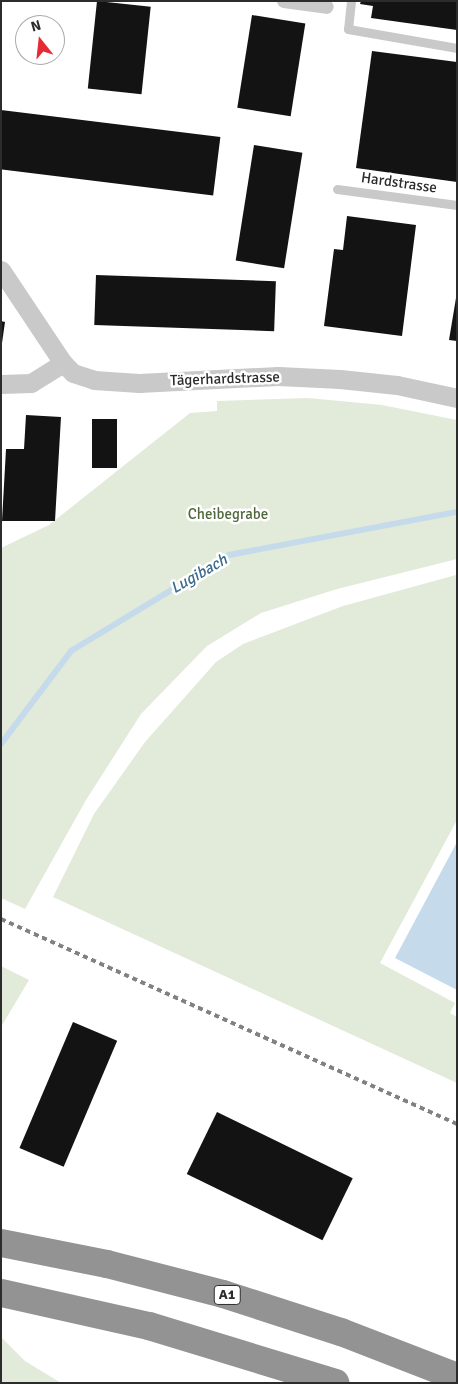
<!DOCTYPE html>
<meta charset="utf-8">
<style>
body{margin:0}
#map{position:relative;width:458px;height:1384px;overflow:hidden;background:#fff;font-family:Signika,sans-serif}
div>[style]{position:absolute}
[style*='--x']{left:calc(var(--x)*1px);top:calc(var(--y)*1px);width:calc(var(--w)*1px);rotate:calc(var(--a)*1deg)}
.green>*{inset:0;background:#e2ead9}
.water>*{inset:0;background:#c5dbeb}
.stream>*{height:6px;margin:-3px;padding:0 3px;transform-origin:3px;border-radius:3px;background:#c5dbeb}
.building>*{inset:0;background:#131313;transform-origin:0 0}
.service>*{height:9px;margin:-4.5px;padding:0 4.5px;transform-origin:4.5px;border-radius:4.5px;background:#c9c9c9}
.pedestrian>*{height:14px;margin:-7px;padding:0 7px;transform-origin:7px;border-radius:7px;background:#c9c9c9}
.minor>*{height:19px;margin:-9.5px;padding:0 9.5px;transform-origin:9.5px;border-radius:9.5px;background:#c9c9c9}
.motorway>*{height:28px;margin:-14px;padding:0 14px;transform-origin:14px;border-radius:14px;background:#939393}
.rail>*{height:4px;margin-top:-2px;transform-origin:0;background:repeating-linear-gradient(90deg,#818181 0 5px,transparent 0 9px)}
span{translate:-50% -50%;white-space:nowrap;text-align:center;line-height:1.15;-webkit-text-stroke:5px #fff;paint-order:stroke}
.shield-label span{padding:1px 4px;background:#fff;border:1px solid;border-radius:4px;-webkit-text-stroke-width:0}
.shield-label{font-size:14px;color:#2c2c2c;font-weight:700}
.street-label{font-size:15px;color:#2c2c2c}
.park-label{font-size:15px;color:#4e683a}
.water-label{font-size:16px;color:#3b6c8e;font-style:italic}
.frame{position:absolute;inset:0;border:2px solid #2c2c2c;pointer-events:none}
.north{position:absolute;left:15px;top:15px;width:50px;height:50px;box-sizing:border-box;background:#fff;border:1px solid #ababab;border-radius:50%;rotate:344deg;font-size:14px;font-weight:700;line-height:20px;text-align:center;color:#2c2c2c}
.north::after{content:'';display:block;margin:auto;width:18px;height:22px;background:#e52c35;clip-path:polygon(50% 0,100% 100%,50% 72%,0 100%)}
</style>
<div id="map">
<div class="green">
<i style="clip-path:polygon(308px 398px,382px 405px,457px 420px,457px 559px,337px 589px,261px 613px,207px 646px,141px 714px,86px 800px,25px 909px,1px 898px,1px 548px,49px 525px,190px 413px,217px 411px,217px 401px)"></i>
<i style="clip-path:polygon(456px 575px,457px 820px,380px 963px,455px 1003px,450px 1013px,457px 1017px,457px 1083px,53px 897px,94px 814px,145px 742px,216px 662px,243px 644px,343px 606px)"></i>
<i style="clip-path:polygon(1px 966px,29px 980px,1px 1027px)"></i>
<i style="clip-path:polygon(1px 1337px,25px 1361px,61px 1383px,1px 1383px)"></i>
</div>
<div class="water">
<i style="clip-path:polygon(457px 842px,457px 990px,395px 958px)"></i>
</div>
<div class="stream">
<i style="--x:1;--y:744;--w:116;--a:-53"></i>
<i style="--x:71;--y:651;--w:185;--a:-31.3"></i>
<i style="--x:229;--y:555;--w:232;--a:-10.7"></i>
</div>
<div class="building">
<i style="left:97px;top:1px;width:54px;height:88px;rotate:6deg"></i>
<i style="clip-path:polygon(361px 1px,457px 1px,457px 30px,371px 18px,373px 6px,360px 4px)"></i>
<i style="left:252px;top:15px;width:54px;height:94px;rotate:9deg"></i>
<i style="clip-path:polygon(372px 51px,457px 62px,457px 182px,356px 168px)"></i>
<i style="left:1px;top:110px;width:221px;height:59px;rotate:7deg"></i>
<i style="left:254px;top:145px;width:49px;height:117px;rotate:9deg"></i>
<i style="clip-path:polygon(347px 216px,416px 225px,402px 336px,324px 326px,334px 249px,343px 250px)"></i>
<i style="left:96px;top:275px;width:180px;height:50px;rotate:2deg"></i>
<i style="clip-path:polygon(456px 298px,457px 298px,457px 341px,449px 340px)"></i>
<i style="clip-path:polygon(1px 321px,5px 322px,2px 343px,1px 343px)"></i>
<i style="clip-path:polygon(26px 415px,61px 417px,55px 521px,2px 521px,6px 449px,24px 449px)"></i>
<i style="left:92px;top:419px;width:25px;height:49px"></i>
<i style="left:73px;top:1022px;width:48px;height:137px;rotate:23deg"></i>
<i style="left:217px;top:1112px;width:151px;height:69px;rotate:26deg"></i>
</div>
<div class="service">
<i style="--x:351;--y:1;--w:28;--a:96"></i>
<i style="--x:348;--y:29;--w:111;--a:9.9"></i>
<i style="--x:337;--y:189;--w:121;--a:7.6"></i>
</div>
<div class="pedestrian">
<i style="--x:284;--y:1;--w:43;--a:7.9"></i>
</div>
<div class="minor">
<i style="--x:1;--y:270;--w:112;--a:56.3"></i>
<i style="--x:63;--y:363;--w:14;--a:45"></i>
<i style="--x:73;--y:373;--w:22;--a:18"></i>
<i style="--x:94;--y:380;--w:45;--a:3.8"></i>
<i style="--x:139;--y:383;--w:139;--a:-2.9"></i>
<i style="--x:278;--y:376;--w:62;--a:2.8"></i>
<i style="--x:340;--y:379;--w:57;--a:6"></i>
<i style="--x:397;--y:385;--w:61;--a:12.2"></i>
<i style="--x:1;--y:384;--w:30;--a:-2"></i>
<i style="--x:31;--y:383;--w:38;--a:-32"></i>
</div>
<div class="motorway">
<i style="--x:1;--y:1243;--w:108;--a:11.2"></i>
<i style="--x:107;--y:1264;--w:120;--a:14.5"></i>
<i style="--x:223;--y:1294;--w:124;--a:17.9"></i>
<i style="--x:341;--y:1332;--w:124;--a:21.2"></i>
<i style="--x:1;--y:1293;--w:152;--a:12.6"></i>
<i style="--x:149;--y:1326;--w:195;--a:17"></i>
</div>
<div class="rail">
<i style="--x:1;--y:919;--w:500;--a:24.2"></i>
</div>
<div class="shield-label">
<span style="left:227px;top:1295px">A1</span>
</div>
<div class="street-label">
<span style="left:399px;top:183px;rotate:8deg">Hardstrasse</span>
<span style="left:225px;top:379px;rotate:-2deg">Tägerhardstrasse</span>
</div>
<div class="park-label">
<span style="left:228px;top:515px">Cheibegrabe</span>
</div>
<div class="water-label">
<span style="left:199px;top:574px;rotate:-30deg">Lugibach</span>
</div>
<div class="frame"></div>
<div class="north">N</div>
</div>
